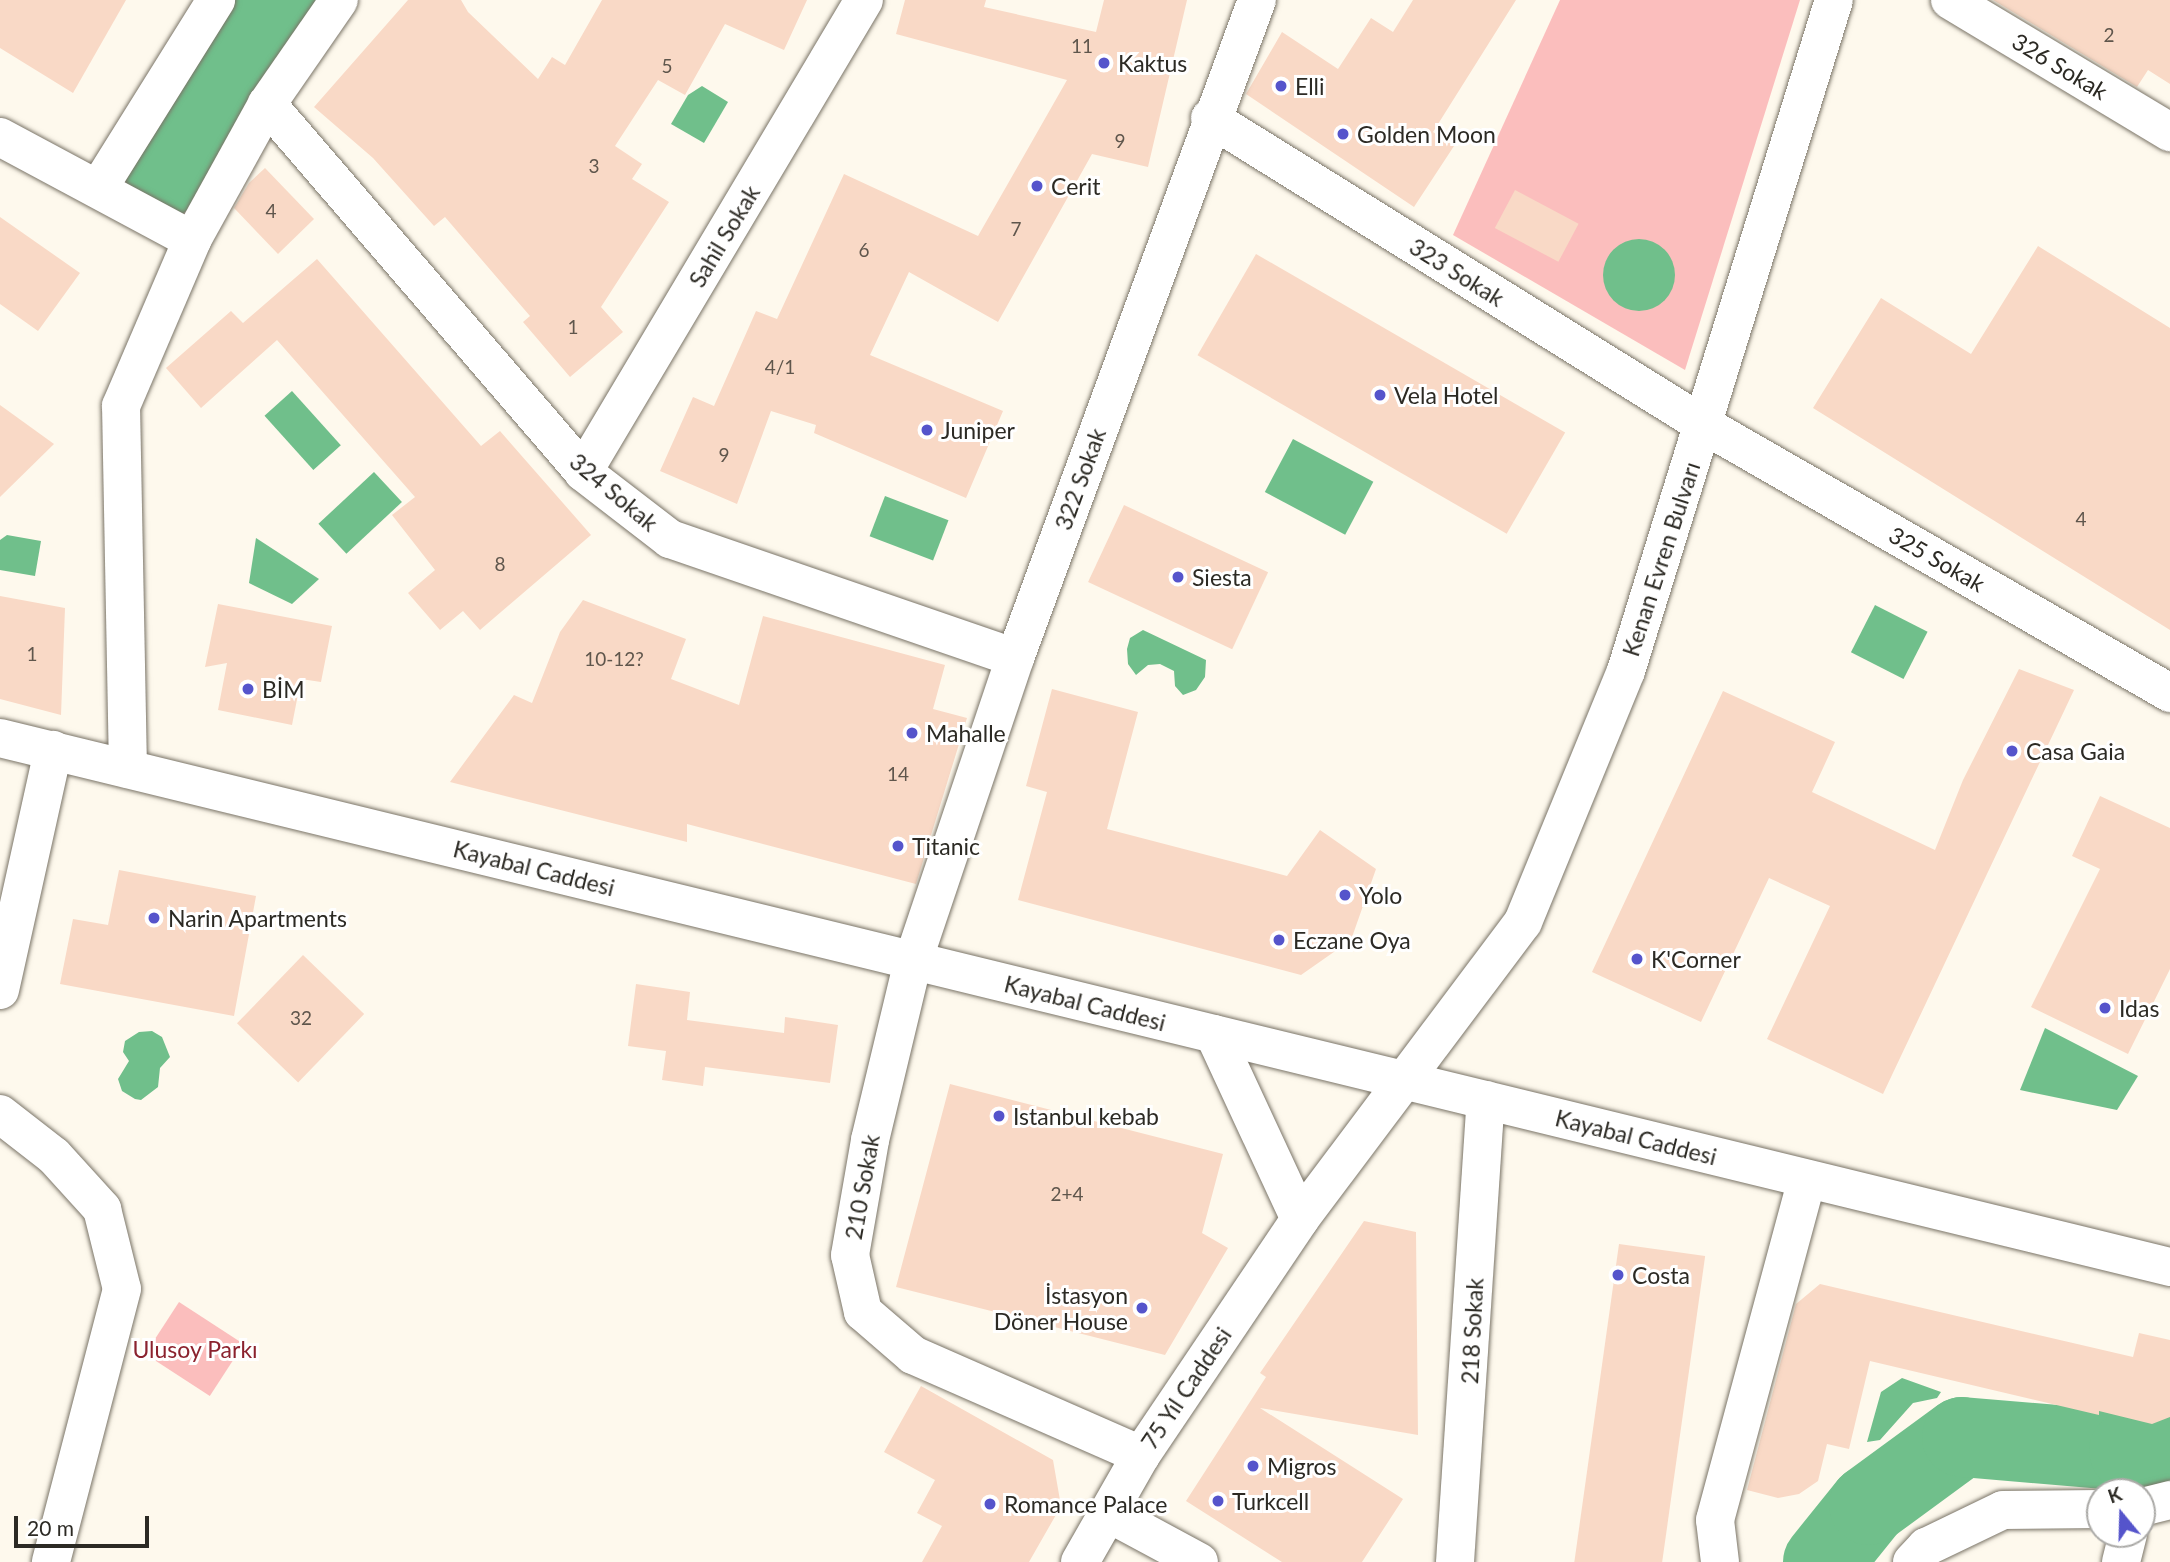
<!DOCTYPE html>
<meta charset="utf-8">
<style>
body{margin:0}
#map{position:relative;width:2170px;height:1562px;overflow:hidden;background:#fef9ed;font-family:Lato,sans-serif}
div>[style]{position:absolute}
[style*='--x']{left:calc(var(--x)*1px);top:calc(var(--y)*1px);width:calc(var(--w)*1px);rotate:calc(var(--a)*1deg)}
.green>*{inset:0;background:#fbbebd;transform-origin:0 0}
.water>*{inset:0;background:#70bf8b;transform-origin:0 0}
.round{border-radius:50%}
.river>*{height:80px;margin:-40px;padding:0 40px;transform-origin:40px;border-radius:40px;background:#70bf8b}
.building>*{inset:0;background:#f9d9c6;transform-origin:0 0}
.roads{filter:drop-shadow(0 0 2px #7a7467) drop-shadow(0 0 2px #7a7467)}
.minor>*{height:38px;margin:-19px;padding:0 19px;transform-origin:19px;border-radius:19px;background:#fff}
.dots>*{width:19px;height:19px;translate:-50% -50%;box-sizing:border-box;border:4px solid #fff;border-radius:50%}
span{translate:-50% -50%;white-space:nowrap;text-align:center;line-height:1.15;-webkit-text-stroke:6px #fff;paint-order:stroke}
.number-label{font-size:19px;color:#5f564c}
.number-label span{-webkit-text-stroke-width:0}
.poi-label{font-size:23px;color:#2c2a24}
.left{translate:0 -50%;text-align:left}
.right{translate:-100% -50%;text-align:right}
.street-label{font-size:23px;color:#2c2a24}
.park-label{font-size:23px;color:#8b222e}
.north{position:absolute;left:2086px;top:1478px;width:70px;height:70px;box-sizing:border-box;background:#fff;border:2px solid #abaaa7;border-radius:50%;rotate:341deg;font-size:19px;font-weight:700;line-height:28px;text-align:center;color:#2c2a24}
.north::after{content:'';display:block;margin:auto;width:24px;height:32px;background:#5554cb;clip-path:polygon(50% 0,100% 100%,50% 72%,0 100%)}
.scale{position:absolute;left:14px;top:1516px;width:135px;height:32px;box-sizing:border-box;border:4px solid #2c2a24;border-top:0;padding-left:9px;font-size:21px;line-height:24px;white-space:nowrap;color:#2c2a24;-webkit-text-stroke:5px #fff;paint-order:stroke}
</style>
<div id="map">
<div class="green">
<i style="clip-path:polygon(1560px 0,1800px 0,1685px 370px,1453px 235px)"></i>
<i style="left:179px;top:1302px;width:77px;height:62px;rotate:33deg"></i>
</div>
<div class="water">
<i style="clip-path:polygon(702px 86px,728px 102px,704px 143px,671px 124px,688px 95px)"></i>
<i class="round" style="left:1603px;top:239px;width:72px;height:72px"></i>
<i style="left:292px;top:391px;width:73px;height:37px;rotate:48deg"></i>
<i style="left:1293px;top:439px;width:91px;height:60px;rotate:28deg"></i>
<i style="left:374px;top:472px;width:41px;height:76px;rotate:47deg"></i>
<i style="left:885px;top:496px;width:68px;height:43px;rotate:21deg"></i>
<i style="clip-path:polygon(7px 535px,41px 541px,35px 576px,0 570px,0 540px)"></i>
<i style="clip-path:polygon(256px 538px,319px 579px,292px 604px,249px 583px)"></i>
<i style="left:1875px;top:605px;width:59px;height:53px;rotate:27deg"></i>
<i style="clip-path:polygon(1143px 630px,1206px 660px,1205px 677px,1196px 690px,1183px 695px,1175px 686px,1174px 671px,1160px 664px,1148px 665px,1136px 675px,1128px 664px,1127px 649px,1130px 638px)"></i>
<i style="clip-path:polygon(2045px 1028px,2138px 1076px,2117px 1110px,2020px 1090px)"></i>
<i style="clip-path:polygon(152px 1031px,162px 1037px,170px 1057px,160px 1068px,158px 1087px,141px 1100px,135px 1099px,122px 1091px,118px 1079px,129px 1061px,123px 1052px,125px 1041px,139px 1032px)"></i>
<i style="clip-path:polygon(1902px 1378px,1941px 1392px,1937px 1398px,1913px 1403px,1880px 1440px,1867px 1442px,1881px 1392px)"></i>
</div>
<div class="river">
<i style="--x:160;--y:181;--w:217;--a:-56.7"></i>
<i style="--x:1823;--y:1562;--w:73;--a:-51.1"></i>
<i style="--x:1869;--y:1505;--w:115;--a:-36.2"></i>
<i style="--x:1962;--y:1437;--w:168;--a:4.8"></i>
<i style="--x:2129;--y:1451;--w:41;--a:-8.3"></i>
</div>
<div class="building">
<i style="clip-path:polygon(0 0,126px 0,73px 93px,0 48px)"></i>
<i style="clip-path:polygon(408px 0,461px 0,468px 12px,538px 79px,552px 57px,565px 65px,602px 0,807px 0,784px 50px,725px 24px,685px 95px,658px 80px,615px 146px,642px 164px,632px 179px,669px 202px,601px 307px,623px 332px,570px 377px,523px 322px,530px 316px,445px 217px,434px 226px,373px 158px,314px 107px)"></i>
<i style="clip-path:polygon(905px 0,986px 0,984px 7px,1096px 32px,1104px 0,1187px 0,1148px 167px,1092px 154px,998px 322px,909px 272px,870px 355px,1003px 411px,966px 498px,814px 433px,816px 425px,771px 411px,737px 504px,660px 471px,693px 397px,714px 406px,756px 311px,777px 319px,844px 174px,978px 236px,1067px 80px,896px 34px)"></i>
<i style="clip-path:polygon(1413px 0,1516px 0,1433px 132px,1454px 146px,1414px 207px,1246px 94px,1282px 32px,1338px 69px,1371px 18px,1393px 32px)"></i>
<i style="clip-path:polygon(1993px 0,2170px 0,2170px 84px,2148px 70px,2137px 87px)"></i>
<i style="clip-path:polygon(265px 168px,314px 219px,278px 254px,234px 208px,249px 183px)"></i>
<i style="left:1515px;top:190px;width:72px;height:43px;rotate:28deg"></i>
<i style="clip-path:polygon(0 217px,80px 273px,38px 331px,0 304px)"></i>
<i style="clip-path:polygon(2038px 246px,2170px 328px,2170px 630px,1813px 408px,1881px 298px,1971px 354px)"></i>
<i style="left:1256px;top:254px;width:357px;height:117px;rotate:30deg"></i>
<i style="clip-path:polygon(317px 259px,481px 446px,500px 431px,591px 535px,480px 630px,463px 611px,440px 630px,408px 593px,435px 570px,392px 515px,415px 497px,277px 340px,201px 408px,166px 368px,231px 311px,243px 323px)"></i>
<i style="clip-path:polygon(0 405px,54px 444px,0 497px)"></i>
<i style="left:1124px;top:505px;width:159px;height:85px;rotate:25deg"></i>
<i style="clip-path:polygon(0 596px,65px 608px,61px 715px,0 699px)"></i>
<i style="clip-path:polygon(583px 600px,686px 639px,671px 679px,739px 705px,763px 616px,945px 665px,933px 709px,967px 718px,916px 884px,687px 824px,687px 842px,450px 782px,514px 695px,532px 703px,560px 632px)"></i>
<i style="clip-path:polygon(218px 604px,332px 626px,321px 682px,301px 679px,292px 725px,218px 710px,227px 663px,205px 667px)"></i>
<i style="clip-path:polygon(2019px 669px,2074px 690px,1883px 1094px,1767px 1039px,1830px 906px,1769px 878px,1701px 1022px,1592px 972px,1723px 691px,1835px 742px,1812px 792px,1935px 850px,1963px 780px)"></i>
<i style="clip-path:polygon(1052px 689px,1138px 712px,1107px 829px,1287px 876px,1320px 830px,1376px 869px,1351px 940px,1301px 975px,1018px 900px,1047px 792px,1026px 786px)"></i>
<i style="clip-path:polygon(2100px 796px,2170px 828px,2170px 969px,2128px 1054px,2031px 1007px,2100px 869px,2072px 856px)"></i>
<i style="clip-path:polygon(119px 870px,256px 896px,234px 1016px,60px 984px,73px 919px,108px 925px)"></i>
<i style="left:303px;top:955px;width:85px;height:95px;rotate:44deg"></i>
<i style="clip-path:polygon(636px 984px,690px 992px,687px 1020px,784px 1033px,785px 1017px,838px 1025px,830px 1083px,705px 1067px,703px 1086px,662px 1080px,666px 1051px,628px 1046px)"></i>
<i style="clip-path:polygon(950px 1084px,1223px 1154px,1202px 1233px,1228px 1248px,1165px 1355px,896px 1287px)"></i>
<i style="clip-path:polygon(1364px 1221px,1416px 1232px,1418px 1435px,1260px 1408px,1403px 1499px,1362px 1562px,1282px 1562px,1186px 1501px,1266px 1377px,1260px 1373px)"></i>
<i style="left:1619px;top:1244px;width:87px;height:321px;rotate:8deg"></i>
<i style="clip-path:polygon(1820px 1284px,2133px 1357px,2139px 1333px,2170px 1340px,2170px 1417px,2152px 1424px,2099px 1411px,2099px 1415px,1870px 1361px,1849px 1449px,1827px 1444px,1818px 1481px,1799px 1494px,1778px 1498px,1747px 1490px,1796px 1304px)"></i>
<i style="clip-path:polygon(921px 1386px,1053px 1460px,1061px 1506px,1029px 1562px,922px 1562px,942px 1526px,917px 1513px,935px 1480px,884px 1452px)"></i>
</div>
<div class="roads">
<div class="minor">
<i style="--x:1950;--y:0;--w:257;--a:31"></i>
<i style="--x:267;--y:104;--w:485;--a:49.3"></i>
<i style="--x:583;--y:472;--w:110;--a:37.6"></i>
<i style="--x:670;--y:539;--w:365;--a:19"></i>
<i style="--x:1210;--y:118;--w:582;--a:31.86"></i>
<i style="--x:1704;--y:425;--w:538;--a:29.9"></i>
<i style="--x:0;--y:137;--w:218;--a:28.2"></i>
<i style="--x:98;--y:189;--w:223;--a:-58"></i>
<i style="--x:583;--y:472;--w:549;--a:-59.23"></i>
<i style="--x:0;--y:738;--w:2234;--a:13.7"></i>
<i style="--x:128;--y:769;--w:363;--a:-91.1"></i>
<i style="--x:121;--y:406;--w:181;--a:-66.8"></i>
<i style="--x:192;--y:240;--w:155;--a:-61.1"></i>
<i style="--x:267;--y:104;--w:126;--a:-55.3"></i>
<i style="--x:0;--y:990;--w:246;--a:-77.5"></i>
<i style="--x:1214;--y:1034;--w:204;--a:65.1"></i>
<i style="--x:0;--y:1114;--w:68;--a:37.9"></i>
<i style="--x:54;--y:1156;--w:72;--a:47.8"></i>
<i style="--x:102;--y:1209;--w:82;--a:76"></i>
<i style="--x:122;--y:1289;--w:282;--a:104.6"></i>
<i style="--x:1141;--y:1455;--w:249;--a:-156.3"></i>
<i style="--x:913;--y:1355;--w:66;--a:-139.3"></i>
<i style="--x:863;--y:1312;--w:58;--a:-102.8"></i>
<i style="--x:850;--y:1255;--w:117;--a:-80.1"></i>
<i style="--x:870;--y:1140;--w:184;--a:-76.5"></i>
<i style="--x:913;--y:961;--w:320;--a:-71.4"></i>
<i style="--x:1015;--y:658;--w:701;--a:-69.81"></i>
<i style="--x:2142;--y:1507;--w:29;--a:-14"></i>
<i style="--x:1110;--y:1514;--w:101;--a:28.3"></i>
<i style="--x:1080;--y:1562;--w:123;--a:-60.3"></i>
<i style="--x:1141;--y:1455;--w:285;--a:-56"></i>
<i style="--x:1300;--y:1219;--w:371;--a:-53.1"></i>
<i style="--x:1523;--y:922;--w:271;--a:-67.7"></i>
<i style="--x:1626;--y:671;--w:702;--a:-72.78"></i>
<i style="--x:1455;--y:1562;--w:463;--a:-86.2"></i>
<i style="--x:1720;--y:1562;--w:42;--a:-96.8"></i>
<i style="--x:1715;--y:1520;--w:353;--a:-74.9"></i>
<i style="--x:1912;--y:1562;--w:21;--a:-47"></i>
<i style="--x:1926;--y:1547;--w:85;--a:-25.7"></i>
<i style="--x:2003;--y:1510;--w:97;--a:-0.6"></i>
<i style="--x:2121;--y:1562;--w:29;--a:-76"></i>
</div>
</div>
<div class="dots">
<i style="left:1104px;top:63px;background:#5554cb"></i>
<i style="left:1281px;top:86px;background:#5554cb"></i>
<i style="left:1343px;top:134px;background:#5554cb"></i>
<i style="left:1037px;top:186px;background:#5554cb"></i>
<i style="left:1380px;top:395px;background:#5554cb"></i>
<i style="left:927px;top:430px;background:#5554cb"></i>
<i style="left:1178px;top:577px;background:#5554cb"></i>
<i style="left:248px;top:689px;background:#5554cb"></i>
<i style="left:912px;top:733px;background:#5554cb"></i>
<i style="left:2012px;top:751px;background:#5554cb"></i>
<i style="left:898px;top:846px;background:#5554cb"></i>
<i style="left:1345px;top:895px;background:#5554cb"></i>
<i style="left:154px;top:918px;background:#5554cb"></i>
<i style="left:1279px;top:940px;background:#5554cb"></i>
<i style="left:1637px;top:959px;background:#5554cb"></i>
<i style="left:2105px;top:1008px;background:#5554cb"></i>
<i style="left:999px;top:1116px;background:#5554cb"></i>
<i style="left:1618px;top:1275px;background:#5554cb"></i>
<i style="left:1142px;top:1308px;background:#5554cb"></i>
<i style="left:1253px;top:1466px;background:#5554cb"></i>
<i style="left:1218px;top:1501px;background:#5554cb"></i>
<i style="left:990px;top:1504px;background:#5554cb"></i>
</div>
<div class="number-label">
<span style="left:2109px;top:35px">2</span>
<span style="left:1082px;top:46px">11</span>
<span style="left:667px;top:66px">5</span>
<span style="left:1120px;top:141px">9</span>
<span style="left:594px;top:166px">3</span>
<span style="left:271px;top:211px">4</span>
<span style="left:1016px;top:229px">7</span>
<span style="left:864px;top:250px">6</span>
<span style="left:573px;top:327px">1</span>
<span style="left:780px;top:367px">4/1</span>
<span style="left:724px;top:455px">9</span>
<span style="left:2081px;top:519px">4</span>
<span style="left:500px;top:564px">8</span>
<span style="left:32px;top:654px">1</span>
<span style="left:614px;top:659px">10-12?</span>
<span style="left:898px;top:774px">14</span>
<span style="left:301px;top:1018px">32</span>
<span style="left:1067px;top:1194px">2+4</span>
</div>
<div class="poi-label">
<span class="left" style="left:1118px;top:63px">Kaktus</span>
<span class="left" style="left:1295px;top:86px">Elli</span>
<span class="left" style="left:1357px;top:134px">Golden Moon</span>
<span class="left" style="left:1051px;top:186px">Cerit</span>
<span class="left" style="left:1394px;top:395px">Vela Hotel</span>
<span class="left" style="left:941px;top:430px">Juniper</span>
<span class="left" style="left:1192px;top:577px">Siesta</span>
<span class="left" style="left:262px;top:689px">BİM</span>
<span class="left" style="left:926px;top:733px">Mahalle</span>
<span class="left" style="left:2026px;top:751px">Casa Gaia</span>
<span class="left" style="left:912px;top:846px">Titanic</span>
<span class="left" style="left:1359px;top:895px">Yolo</span>
<span class="left" style="left:168px;top:918px">Narin Apartments</span>
<span class="left" style="left:1293px;top:940px">Eczane Oya</span>
<span class="left" style="left:1651px;top:959px">K'Corner</span>
<span class="left" style="left:2119px;top:1008px">Idas</span>
<span class="left" style="left:1013px;top:1116px">Istanbul kebab</span>
<span class="left" style="left:1632px;top:1275px">Costa</span>
<span class="right" style="left:1128px;top:1308px">İstasyon<br>Döner House</span>
<span class="left" style="left:1267px;top:1466px">Migros</span>
<span class="left" style="left:1232px;top:1501px">Turkcell</span>
<span class="left" style="left:1004px;top:1504px">Romance Palace</span>
</div>
<div class="street-label">
<span style="left:2060px;top:66px;rotate:31deg">326 Sokak</span>
<span style="left:724px;top:236px;rotate:-59deg">Sahil Sokak</span>
<span style="left:1457px;top:272px;rotate:32deg">323 Sokak</span>
<span style="left:1080px;top:479px;rotate:-70deg">322 Sokak</span>
<span style="left:614px;top:492px;rotate:40deg">324 Sokak</span>
<span style="left:1661px;top:559px;rotate:-72deg">Kenan Evren Bulvarı</span>
<span style="left:1937px;top:559px;rotate:30deg">325 Sokak</span>
<span style="left:534px;top:868px;rotate:14deg">Kayabal Caddesi</span>
<span style="left:1085px;top:1003px;rotate:14deg">Kayabal Caddesi</span>
<span style="left:1636px;top:1137px;rotate:14deg">Kayabal Caddesi</span>
<span style="left:862px;top:1187px;rotate:-80deg">210 Sokak</span>
<span style="left:1472px;top:1331px;rotate:-87deg">218 Sokak</span>
<span style="left:1186px;top:1388px;rotate:-56deg">75 Yıl Caddesi</span>
</div>
<div class="park-label">
<span style="left:195px;top:1349px">Ulusoy Parkı</span>
</div>
<div class="north">K</div>
<div class="scale">20 m</div>
</div>
